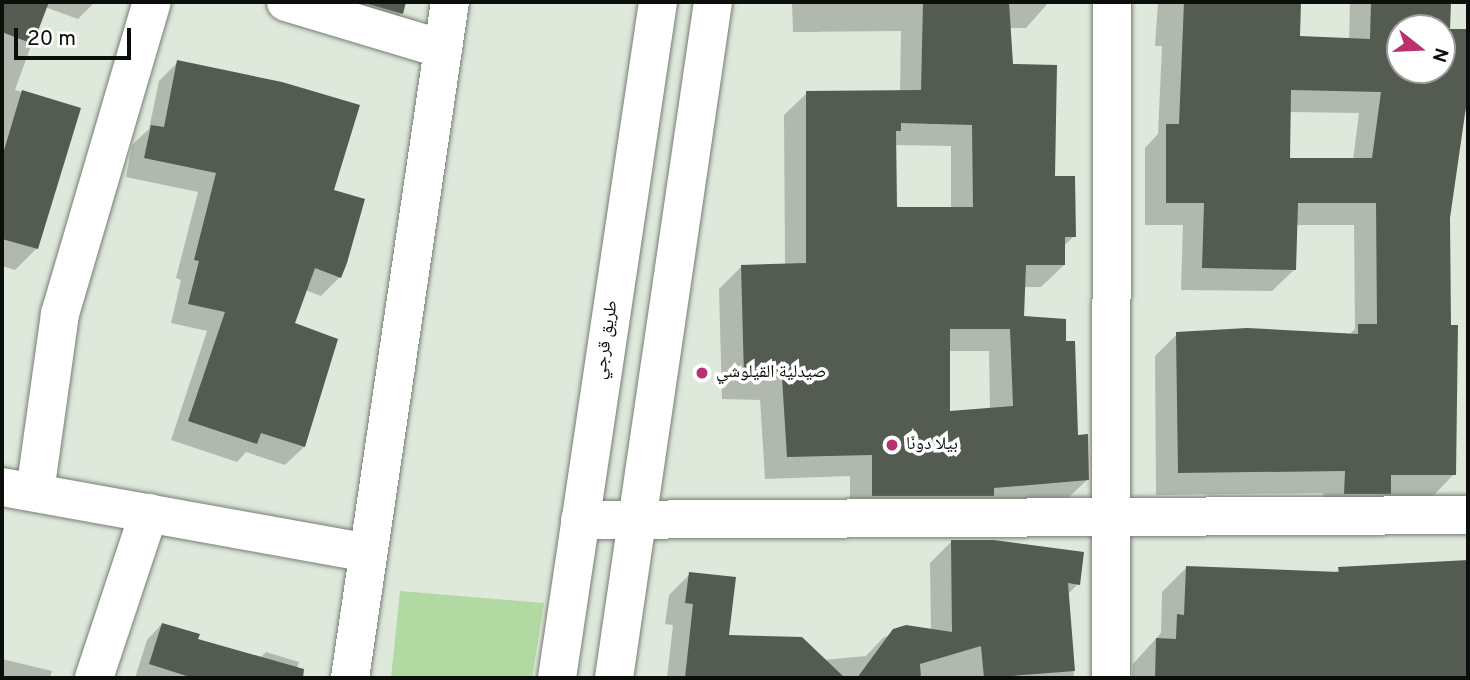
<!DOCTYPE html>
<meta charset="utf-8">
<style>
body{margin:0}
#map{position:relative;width:1470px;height:680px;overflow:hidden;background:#dee8db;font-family:Overpass,"Noto Naskh Arabic",sans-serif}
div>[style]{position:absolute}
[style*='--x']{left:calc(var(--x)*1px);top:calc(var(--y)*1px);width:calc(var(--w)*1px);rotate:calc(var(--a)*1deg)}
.green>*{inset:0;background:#b1daa2}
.shadow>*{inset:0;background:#0003}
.building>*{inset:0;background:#545c51}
.roads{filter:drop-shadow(0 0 2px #767e73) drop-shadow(0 0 2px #767e73)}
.minor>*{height:38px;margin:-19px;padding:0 19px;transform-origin:19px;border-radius:19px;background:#fff}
.highway>*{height:38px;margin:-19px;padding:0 19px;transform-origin:19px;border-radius:19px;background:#fff}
.dots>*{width:19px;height:19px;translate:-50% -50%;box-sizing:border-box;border:4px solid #fff;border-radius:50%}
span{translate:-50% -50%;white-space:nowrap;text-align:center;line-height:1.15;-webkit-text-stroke:7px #fff;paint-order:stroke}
.street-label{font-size:18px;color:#0b0e0a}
.poi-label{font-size:18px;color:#0b0e0a}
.left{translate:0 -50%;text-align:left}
.frame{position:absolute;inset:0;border:4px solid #0b0e0a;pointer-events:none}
.north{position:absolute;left:1386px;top:14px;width:70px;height:70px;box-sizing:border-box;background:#fff;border:2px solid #9d9f9d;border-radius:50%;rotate:108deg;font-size:19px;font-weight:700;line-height:28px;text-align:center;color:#0b0e0a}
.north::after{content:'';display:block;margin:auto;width:24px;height:32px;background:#ba316e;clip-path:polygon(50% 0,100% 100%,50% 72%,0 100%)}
.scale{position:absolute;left:14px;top:28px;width:117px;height:32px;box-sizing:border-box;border:4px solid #0b0e0a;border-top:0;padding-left:9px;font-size:21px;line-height:24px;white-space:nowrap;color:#0b0e0a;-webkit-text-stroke:5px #fff;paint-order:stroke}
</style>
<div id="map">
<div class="green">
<i style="clip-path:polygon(400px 591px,544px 603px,532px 678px,391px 678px)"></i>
</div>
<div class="shadow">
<i style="clip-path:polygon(2px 2px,95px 2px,78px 19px,45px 7px,15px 90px,78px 109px,37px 248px,15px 270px,2px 266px)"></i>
<i style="clip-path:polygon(290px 2px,405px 2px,402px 13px,380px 35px)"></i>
<i style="clip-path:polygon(evenodd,792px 2px,1049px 2px,1026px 28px,1009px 28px,1012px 66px,1074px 236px,1064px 246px,1064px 265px,1041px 287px,1023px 287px,1022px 318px,1064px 343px,1076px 437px,1088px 479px,1065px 501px,850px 518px,850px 476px,765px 479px,760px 400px,722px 399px,719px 289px,741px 267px,785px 265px,784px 115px,807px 93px,900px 92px,901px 31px,793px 32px,792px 2px,895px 145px,951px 146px,951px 209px,895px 209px,895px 145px,792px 2px,948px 351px,989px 351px,990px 409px,948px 412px,948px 351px)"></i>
<i style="clip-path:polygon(evenodd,1150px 2px,1299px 2px,1298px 37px,1349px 40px,1350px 2px,1449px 2px,1448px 31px,1468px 31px,1468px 109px,1463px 115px,1448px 218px,1454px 474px,1432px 497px,1323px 515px,1323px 493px,1156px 495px,1155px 356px,1177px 334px,1349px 335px,1355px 329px,1354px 225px,1295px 225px,1295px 269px,1272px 291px,1181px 290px,1183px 225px,1145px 225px,1145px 148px,1158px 134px,1162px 46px,1155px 46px,1158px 2px,1150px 2px,1400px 28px,1442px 28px,1442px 70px,1400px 70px,1400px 28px,1150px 2px,1289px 112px,1359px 113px,1353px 160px,1289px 160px,1289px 112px)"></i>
<i style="clip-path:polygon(178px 62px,332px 191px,340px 277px,321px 296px,305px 290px,293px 324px,304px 447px,285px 465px,246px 452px,237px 462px,171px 440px,207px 331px,171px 323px,181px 280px,176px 278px,198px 192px,126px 177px,132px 145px,149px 129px,159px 81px)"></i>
<i style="clip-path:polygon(951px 542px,1078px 584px,1067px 595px,1074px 678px,667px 678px,673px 625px,665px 624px,669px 595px,690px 574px,727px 637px,824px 660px,866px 656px,883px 638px,906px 627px,931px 630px,930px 563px)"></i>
<i style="clip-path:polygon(1468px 562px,1468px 678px,1132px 678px,1133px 664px,1161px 633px,1162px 592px,1186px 568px,1334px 574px,1339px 569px)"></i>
<i style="clip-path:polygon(162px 624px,196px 640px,260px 658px,266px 652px,299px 662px,294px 678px,135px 678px,147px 640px)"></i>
<i style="clip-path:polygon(2px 659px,52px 671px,50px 678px,2px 678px)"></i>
</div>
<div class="building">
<i style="clip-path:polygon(2px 2px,49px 2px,33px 44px,2px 32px)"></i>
<i style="clip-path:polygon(361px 2px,406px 2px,403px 14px)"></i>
<i style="clip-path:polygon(evenodd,923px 2px,1009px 2px,1013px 64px,1057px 65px,1055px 176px,1075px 176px,1076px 237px,1065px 237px,1065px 265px,1026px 265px,1024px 316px,1066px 319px,1066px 341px,1075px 341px,1078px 435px,1088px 434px,1089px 480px,994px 488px,994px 496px,872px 496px,872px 455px,787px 457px,782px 378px,744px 377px,741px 265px,806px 263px,806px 91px,921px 90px,923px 2px,901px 123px,972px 125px,973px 207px,897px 207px,896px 131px,901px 131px,901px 123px,923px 2px,950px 329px,1010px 329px,1013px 406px,950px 411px,950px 329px)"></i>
<i style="clip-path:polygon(evenodd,1184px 2px,1301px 2px,1300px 36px,1370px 39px,1371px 2px,1451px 2px,1450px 29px,1468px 29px,1468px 93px,1450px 218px,1451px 325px,1458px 325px,1456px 475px,1391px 475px,1391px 494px,1344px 494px,1345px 471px,1178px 473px,1176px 332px,1247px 328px,1358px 334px,1358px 324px,1377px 324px,1376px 203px,1298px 203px,1296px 270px,1202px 268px,1204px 203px,1166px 203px,1166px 124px,1179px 124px,1184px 2px,1400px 28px,1442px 28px,1442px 70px,1400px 70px,1400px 28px,1184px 2px,1291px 90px,1381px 92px,1372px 158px,1290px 158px,1291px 90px)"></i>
<i style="clip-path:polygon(177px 60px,282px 82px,360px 105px,334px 190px,365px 199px,347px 263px,341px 278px,315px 268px,295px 323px,338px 339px,305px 447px,261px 433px,257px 444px,188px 421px,225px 312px,188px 304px,199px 261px,194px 260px,216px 173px,144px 158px,151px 125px,164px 127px)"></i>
<i style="clip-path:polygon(22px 90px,81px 108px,38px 249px,2px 239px,2px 157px)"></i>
<i style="clip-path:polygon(951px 540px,994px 540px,1084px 552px,1080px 585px,1068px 583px,1075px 671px,984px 678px,981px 646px,920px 664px,921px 678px,857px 678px,893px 629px,906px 625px,952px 632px)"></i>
<i style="clip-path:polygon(1468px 560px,1468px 678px,1155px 678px,1156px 638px,1176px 639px,1177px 614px,1184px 615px,1186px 566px,1339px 572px,1338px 567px)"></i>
<i style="clip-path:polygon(689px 572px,736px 577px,729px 635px,802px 637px,845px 678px,685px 678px,693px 604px,685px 603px)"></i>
<i style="clip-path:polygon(162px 623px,200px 634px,198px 639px,304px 669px,303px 678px,193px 678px,149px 664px)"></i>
</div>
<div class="roads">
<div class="minor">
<i style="--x:286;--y:2;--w:164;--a:16.7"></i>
<i style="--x:2;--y:487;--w:372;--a:10.2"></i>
<i style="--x:35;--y:492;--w:180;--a:-82"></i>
<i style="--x:60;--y:314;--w:325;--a:-73.6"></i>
<i style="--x:580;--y:520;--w:888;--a:-0.32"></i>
<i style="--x:94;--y:678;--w:174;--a:-71.6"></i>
<i style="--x:350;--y:678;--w:683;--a:-81.59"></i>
<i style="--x:1111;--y:678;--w:676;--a:-89.92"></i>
</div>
<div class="highway">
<i style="--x:557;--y:678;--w:684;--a:-81.5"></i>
<i style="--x:614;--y:678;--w:683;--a:-81.67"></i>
</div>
</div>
<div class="dots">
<i style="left:702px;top:373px;background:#ba316e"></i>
<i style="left:892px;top:445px;background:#ba316e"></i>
</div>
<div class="street-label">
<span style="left:607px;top:340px;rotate:-81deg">طريق قرجي</span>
</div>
<div class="poi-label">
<span class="left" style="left:716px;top:373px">صيدلية القيلوشي</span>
<span class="left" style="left:906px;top:445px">بيلا دونّا</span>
</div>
<div class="frame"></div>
<div class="north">N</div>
<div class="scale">20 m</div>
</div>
